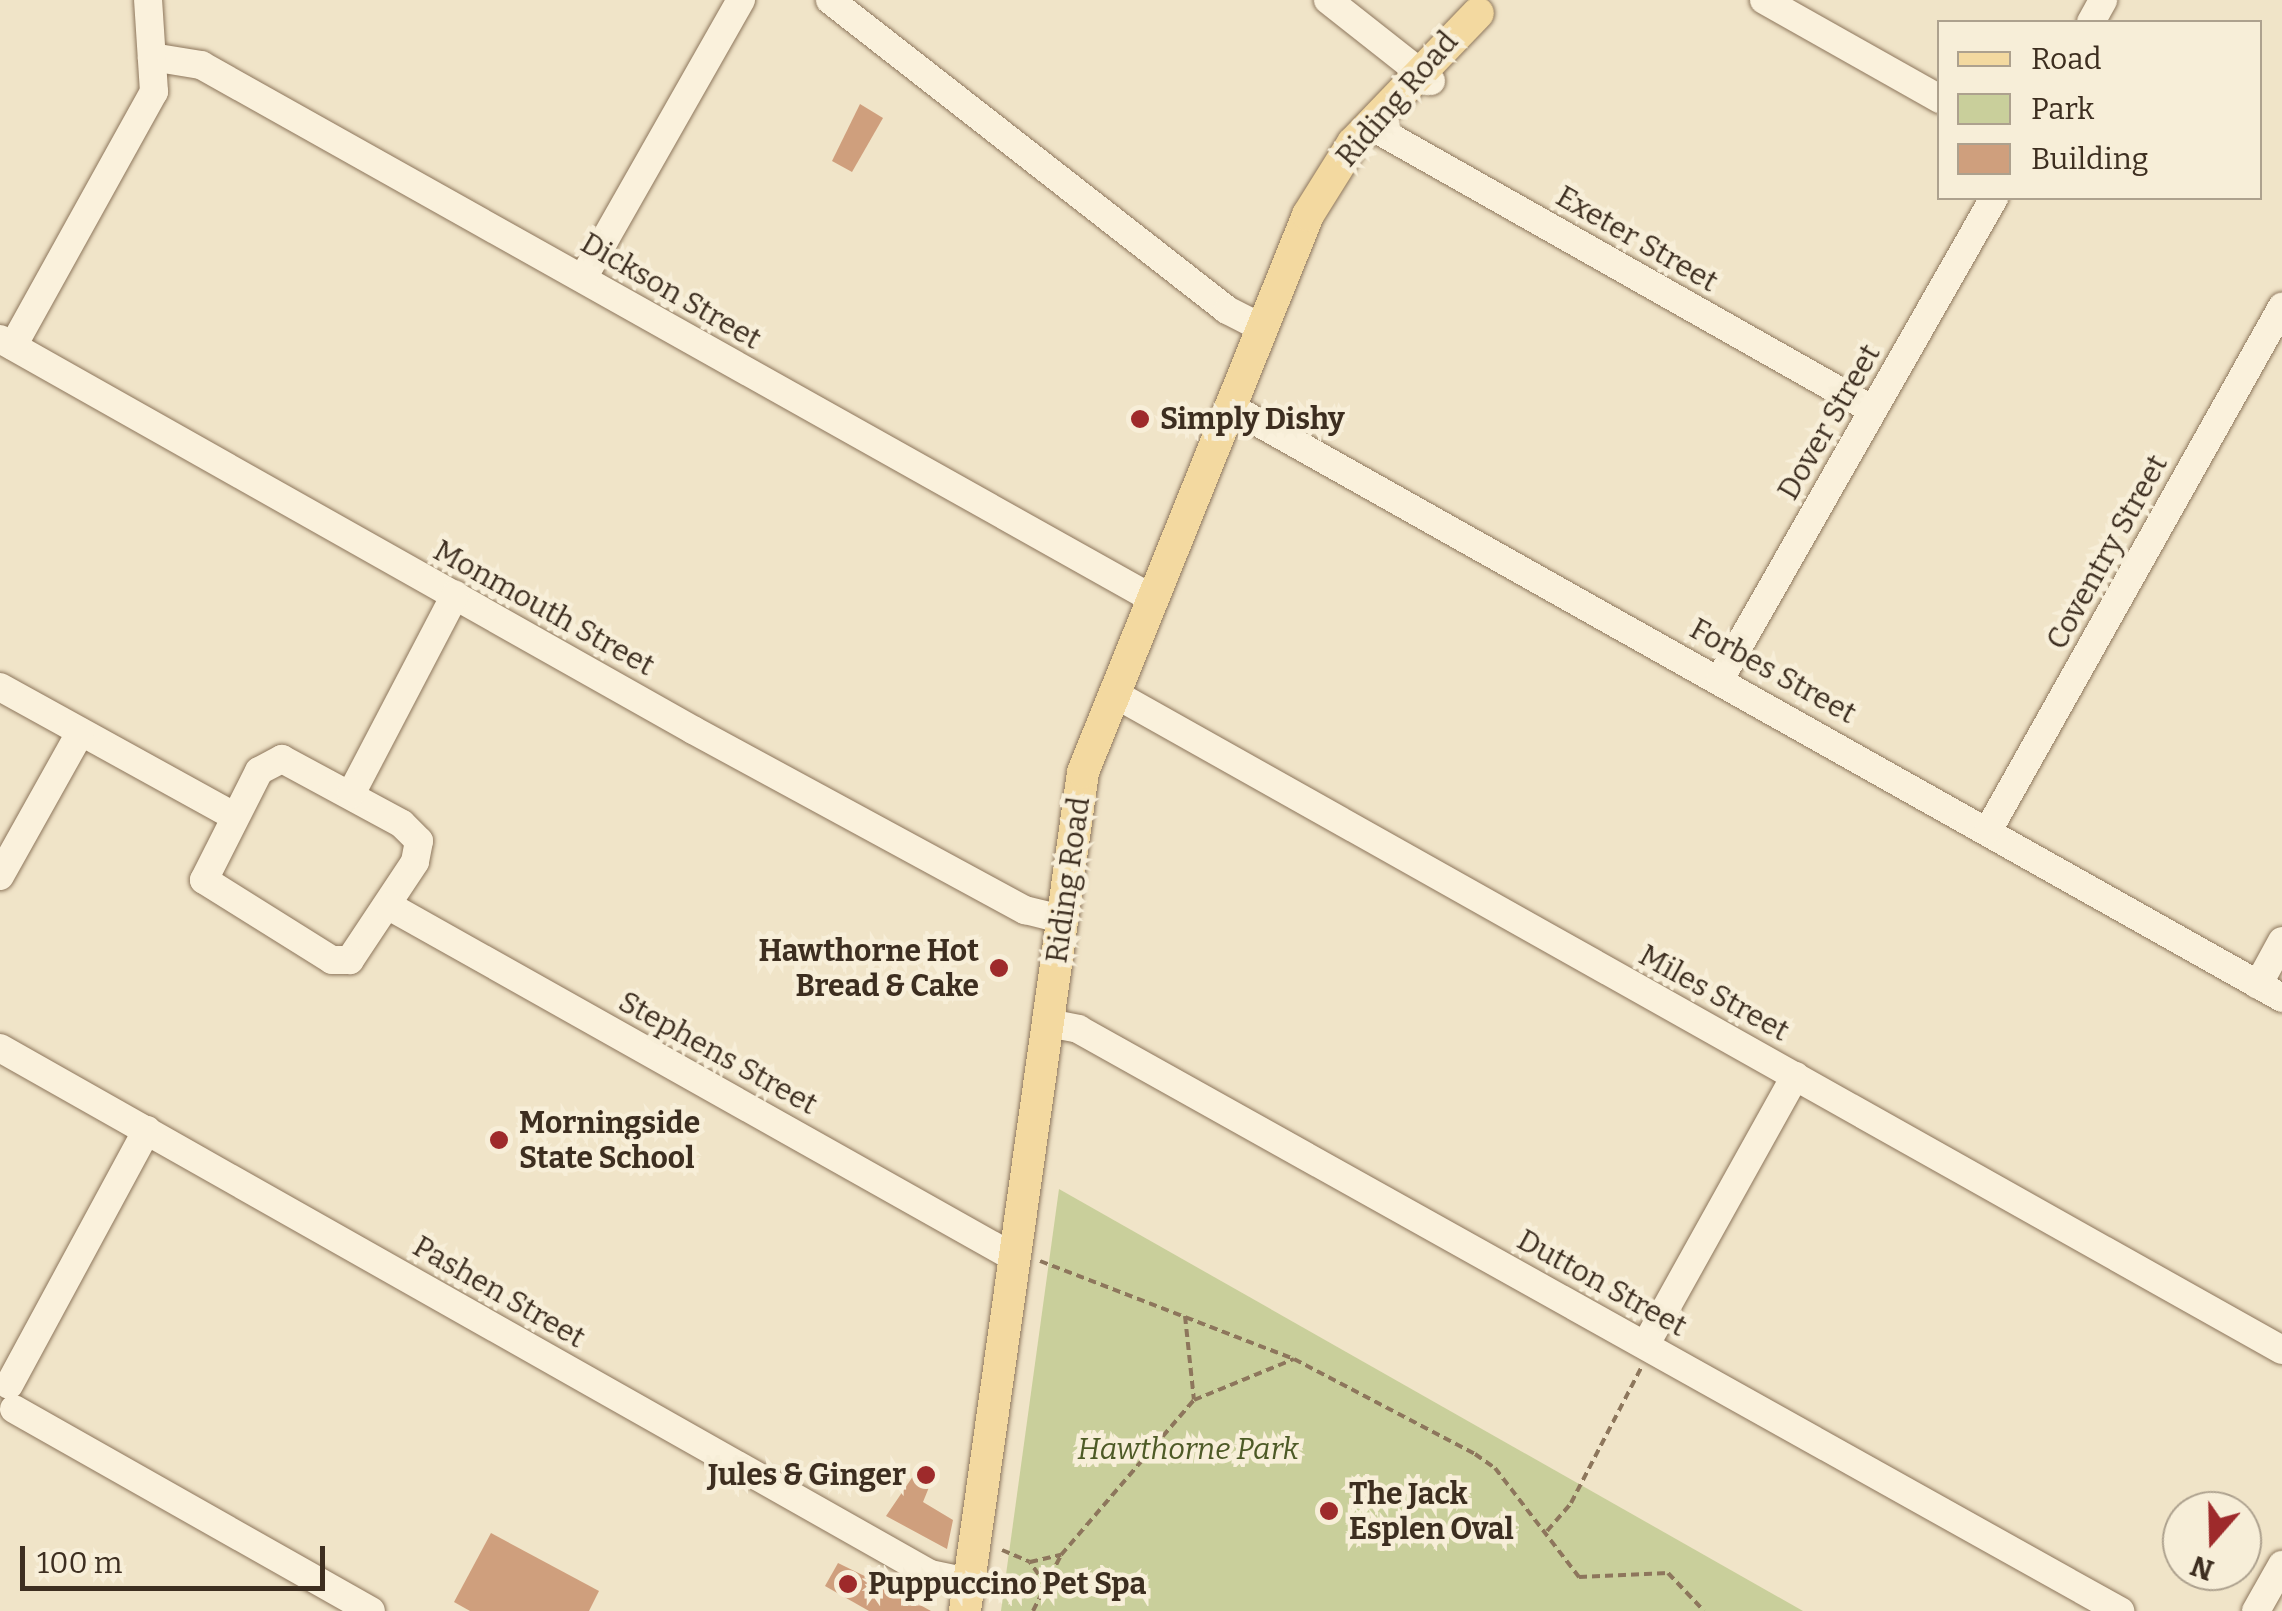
<!DOCTYPE html>
<style>
body{margin:0}
#map{position:relative;width:2282px;height:1611px;overflow:hidden;background:#f0e4c8;font-family:Bitter,serif}
div>[style]{position:absolute}
[style*='--x']{left:calc(var(--x)*1px);top:calc(var(--y)*1px);width:calc(var(--w)*1px);rotate:calc(var(--a)*1deg)}
.green>*{inset:0;background:#c9cf9b}
.building>*{inset:0;background:#cf9f7d}
.path>*{height:4px;margin-top:-2px;transform-origin:0;background:repeating-linear-gradient(90deg,#8d765c 0 8px,transparent 0 13px)}
.roads{filter:drop-shadow(0 0 2px #8d765c) drop-shadow(0 0 2px #8d765c)}
.minor>*{height:28px;margin:-14px;padding:0 14px;transform-origin:14px;border-radius:14px;background:#faf1dc}
.major>*{height:32px;margin:-16px;padding:0 16px;transform-origin:16px;border-radius:16px;background:#f3d9a0}
.dots>*{width:28px;height:28px;translate:-50% -50%;box-sizing:border-box;border:5px solid #f7eed8;border-radius:50%}
span{translate:-50% -50%;white-space:nowrap;text-align:center;line-height:1.15;-webkit-text-stroke:9px #f7eed8;paint-order:stroke}
.street-label{font-size:30px;color:#3d2e20}
.poi-label{font-size:30px;color:#3d2e20;font-weight:700}
.left{translate:0 -50%;text-align:left}
.right{translate:-100% -50%;text-align:right}
.park-label{font-size:30px;color:#4d5a26;font-style:italic}
.legend{position:absolute;left:1937px;top:20px;width:325px;height:180px;box-sizing:border-box;background:#f7eed8;border:2px solid #ada18e;margin:0;padding:12px 18px;list-style:none;font-size:30px;color:#3d2e20}
.legend li{display:flex;align-items:center;gap:20px;height:50px}
.legend b{width:50px;border:2px solid #ada18e}
.north{position:absolute;left:2162px;top:1491px;width:100px;height:100px;box-sizing:border-box;background:#f7eed8;border:2px solid #ada18e;border-radius:50%;rotate:200deg;font-size:28px;font-weight:700;line-height:40px;text-align:center;color:#3d2e20}
.north::after{content:'';display:block;margin:auto;width:35px;height:45px;background:#9e2a2b;clip-path:polygon(50% 0,100% 100%,50% 72%,0 100%)}
.scale{position:absolute;left:20px;top:1546px;width:305px;height:45px;box-sizing:border-box;border:5px solid #3d2e20;border-top:0;padding-left:12px;font-size:30px;line-height:35px;white-space:nowrap;color:#3d2e20;-webkit-text-stroke:8px #f7eed8;paint-order:stroke}
</style>
<div id="map">
<div class="green">
<i style="clip-path:polygon(1059px 1189px,1803px 1611px,1001px 1611px)"></i>
</div>
<div class="building">
<i style="clip-path:polygon(860px 104px,883px 118px,852px 172px,832px 161px)"></i>
<i style="clip-path:polygon(922px 1463px,936px 1470px,923px 1502px,953px 1520px,947px 1549px,886px 1516px)"></i>
<i style="clip-path:polygon(491px 1533px,599px 1591px,589px 1611px,470px 1611px,454px 1602px)"></i>
<i style="clip-path:polygon(838px 1563px,887px 1587px,931px 1611px,869px 1611px,825px 1586px)"></i>
</div>
<div class="path">
<i style="--x:1040;--y:1261;--w:272;--a:21.1"></i>
<i style="--x:1294;--y:1359;--w:204;--a:27.7"></i>
<i style="--x:1475;--y:1454;--w:24;--a:35"></i>
<i style="--x:1495;--y:1468;--w:138;--a:52.4"></i>
<i style="--x:1579;--y:1577;--w:89;--a:-2.6"></i>
<i style="--x:1668;--y:1573;--w:52;--a:46.5"></i>
<i style="--x:1185;--y:1316;--w:84;--a:83.9"></i>
<i style="--x:1547;--y:1531;--w:37;--a:-49"></i>
<i style="--x:1571;--y:1503;--w:152;--a:-62.6"></i>
<i style="--x:1002;--y:1550;--w:30;--a:23"></i>
<i style="--x:1046;--y:1585;--w:28;--a:-125"></i>
<i style="--x:1030;--y:1562;--w:32;--a:-13"></i>
<i style="--x:1033;--y:1611;--w:63;--a:-63.4"></i>
<i style="--x:1061;--y:1555;--w:204;--a:-49.4"></i>
<i style="--x:1194;--y:1400;--w:108;--a:-22.3"></i>
</div>
<div class="roads">
<div class="minor">
<i style="--x:830;--y:0;--w:504;--a:37.98"></i>
<i style="--x:1227;--y:310;--w:37;--a:27"></i>
<i style="--x:1328;--y:0;--w:131;--a:38.2"></i>
<i style="--x:1764;--y:0;--w:202;--a:29.4"></i>
<i style="--x:2091;--y:22;--w:25;--a:-61"></i>
<i style="--x:152;--y:57;--w:50;--a:9.3"></i>
<i style="--x:201;--y:65;--w:1089;--a:29.29"></i>
<i style="--x:1369;--y:125;--w:579;--a:29.49"></i>
<i style="--x:583;--y:278;--w:320;--a:-60.4"></i>
<i style="--x:0;--y:339;--w:796;--a:29.43"></i>
<i style="--x:693;--y:730;--w:378;--a:28.5"></i>
<i style="--x:1025;--y:910;--w:38;--a:14"></i>
<i style="--x:13;--y:346;--w:291;--a:-61"></i>
<i style="--x:154;--y:92;--w:92;--a:-93.7"></i>
<i style="--x:1229;--y:406;--w:1208;--a:29.34"></i>
<i style="--x:1720;--y:679;--w:554;--a:-60.33"></i>
<i style="--x:0;--y:687;--w:267;--a:28.9"></i>
<i style="--x:1113;--y:693;--w:1341;--a:29.34"></i>
<i style="--x:282;--y:759;--w:136;--a:28.4"></i>
<i style="--x:402;--y:824;--w:24;--a:45"></i>
<i style="--x:419;--y:841;--w:21;--a:101"></i>
<i style="--x:415;--y:862;--w:118;--a:123.6"></i>
<i style="--x:350;--y:960;--w:18;--a:180"></i>
<i style="--x:332;--y:960;--w:151;--a:-148"></i>
<i style="--x:204;--y:880;--w:122;--a:-63.2"></i>
<i style="--x:259;--y:771;--w:26;--a:-28"></i>
<i style="--x:351;--y:794;--w:225;--a:-62.4"></i>
<i style="--x:1989;--y:829;--w:599;--a:-60.69"></i>
<i style="--x:0;--y:876;--w:164;--a:-60.8"></i>
<i style="--x:389;--y:906;--w:718;--a:29.35"></i>
<i style="--x:2258;--y:985;--w:50;--a:-61.4"></i>
<i style="--x:1048;--y:1023;--w:31;--a:11"></i>
<i style="--x:1078;--y:1029;--w:1194;--a:29.19"></i>
<i style="--x:0;--y:1048;--w:1068;--a:29.49"></i>
<i style="--x:930;--y:1574;--w:40;--a:12"></i>
<i style="--x:1646;--y:1344;--w:307;--a:-60.9"></i>
<i style="--x:9;--y:1385;--w:290;--a:-61.6"></i>
<i style="--x:14;--y:1409;--w:410;--a:29.5"></i>
<i style="--x:2256;--y:1611;--w:53;--a:-60.5"></i>
</div>
<div class="major">
<i style="--x:965;--y:1611;--w:847;--a:-81.99"></i>
<i style="--x:1083;--y:772;--w:601;--a:-68"></i>
<i style="--x:1308;--y:215;--w:85;--a:-58"></i>
<i style="--x:1353;--y:143;--w:180;--a:-46.1"></i>
</div>
</div>
<div class="dots">
<i style="left:1140px;top:419px;background:#9e2a2b"></i>
<i style="left:999px;top:968px;background:#9e2a2b"></i>
<i style="left:499px;top:1140px;background:#9e2a2b"></i>
<i style="left:926px;top:1475px;background:#9e2a2b"></i>
<i style="left:1329px;top:1511px;background:#9e2a2b"></i>
<i style="left:848px;top:1584px;background:#9e2a2b"></i>
</div>
<div class="street-label">
<span style="left:1397px;top:99px;rotate:-49deg">Riding Road</span>
<span style="left:1637px;top:239px;rotate:30deg">Exeter Street</span>
<span style="left:671px;top:291px;rotate:30deg">Dickson Street</span>
<span style="left:1829px;top:422px;rotate:-60deg">Dover Street</span>
<span style="left:2107px;top:552px;rotate:-61deg">Coventry Street</span>
<span style="left:544px;top:608px;rotate:29deg">Monmouth Street</span>
<span style="left:1773px;top:671px;rotate:29deg">Forbes Street</span>
<span style="left:1068px;top:880px;rotate:-82deg">Riding Road</span>
<span style="left:1714px;top:993px;rotate:29deg">Miles Street</span>
<span style="left:718px;top:1053px;rotate:29deg">Stephens Street</span>
<span style="left:1602px;top:1283px;rotate:29deg">Dutton Street</span>
<span style="left:499px;top:1292px;rotate:30deg">Pashen Street</span>
</div>
<div class="poi-label">
<span class="left" style="left:1160px;top:419px">Simply Dishy</span>
<span class="right" style="left:979px;top:968px">Hawthorne Hot<br>Bread &amp; Cake</span>
<span class="left" style="left:519px;top:1140px">Morningside<br>State School</span>
<span class="right" style="left:906px;top:1475px">Jules &amp; Ginger</span>
<span class="left" style="left:1349px;top:1511px">The Jack<br>Esplen Oval</span>
<span class="left" style="left:868px;top:1584px">Puppuccino Pet Spa</span>
</div>
<div class="park-label">
<span style="left:1188px;top:1449px">Hawthorne Park</span>
</div>
<ul class="legend">
<li><b style="height:12px;background:#f3d9a0"></b>Road</li>
<li><b style="height:28px;background:#c9cf9b"></b>Park</li>
<li><b style="height:28px;background:#cf9f7d"></b>Building</li>
</ul>
<div class="north">N</div>
<div class="scale">100 m</div>
</div>
